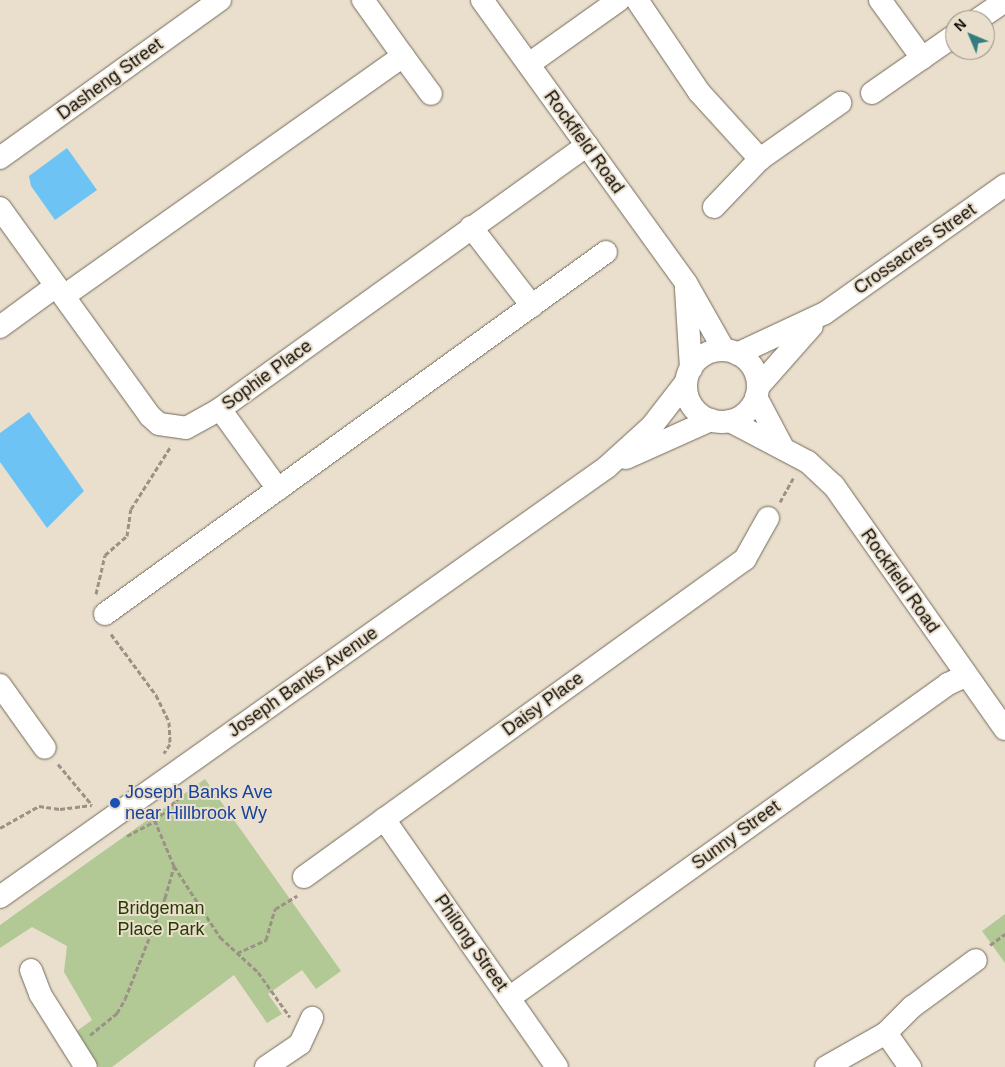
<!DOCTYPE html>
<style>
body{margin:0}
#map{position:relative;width:1005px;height:1067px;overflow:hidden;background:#eadfcd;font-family:Helvetica,sans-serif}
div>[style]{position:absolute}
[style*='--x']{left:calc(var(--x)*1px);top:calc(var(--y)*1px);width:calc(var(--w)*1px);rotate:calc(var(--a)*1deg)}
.green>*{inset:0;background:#b2c996}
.water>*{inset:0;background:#6dc3f4}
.path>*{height:3px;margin-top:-1.5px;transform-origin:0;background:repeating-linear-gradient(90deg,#9b9285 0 5px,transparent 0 7.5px)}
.roads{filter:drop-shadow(0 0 1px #736a5a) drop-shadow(0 0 1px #736a5a)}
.minor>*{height:22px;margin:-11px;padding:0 11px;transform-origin:11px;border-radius:11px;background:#fff}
.minor>.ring{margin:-11px;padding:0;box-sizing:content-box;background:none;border:22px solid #fff;border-radius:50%}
.dots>*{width:14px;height:14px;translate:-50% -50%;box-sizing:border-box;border:2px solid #eadfcd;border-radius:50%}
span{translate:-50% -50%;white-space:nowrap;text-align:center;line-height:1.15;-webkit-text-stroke:4px #eadfcd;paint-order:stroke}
.street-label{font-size:18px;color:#100d07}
.transit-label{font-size:18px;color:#164399}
.left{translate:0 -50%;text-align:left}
.park-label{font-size:18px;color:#283c02}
.north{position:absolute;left:945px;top:10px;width:50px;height:50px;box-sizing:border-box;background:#eadfcd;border:1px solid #938b7e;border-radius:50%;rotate:315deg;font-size:14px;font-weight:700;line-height:20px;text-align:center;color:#100d07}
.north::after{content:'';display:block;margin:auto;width:18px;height:22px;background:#347d7e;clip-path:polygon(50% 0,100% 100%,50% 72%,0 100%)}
</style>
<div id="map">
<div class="green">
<i style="clip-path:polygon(205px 779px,341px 971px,316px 989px,302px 970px,268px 994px,282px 1014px,267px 1023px,234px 975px,112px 1067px,99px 1067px,77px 1031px,92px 1020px,64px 972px,67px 946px,32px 927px,0 948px,0 925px)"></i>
<i style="clip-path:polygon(1005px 914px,1005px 963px,982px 931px)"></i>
</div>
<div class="water">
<i style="clip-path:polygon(67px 148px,97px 190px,55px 220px,31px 186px,29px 176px)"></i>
<i style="clip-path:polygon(29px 412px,84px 491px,47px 528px,0 462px,0 433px)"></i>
</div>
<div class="path">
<i style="--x:780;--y:502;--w:29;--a:-61"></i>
<i style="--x:96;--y:594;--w:40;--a:-77"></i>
<i style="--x:105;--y:555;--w:29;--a:-41"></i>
<i style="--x:127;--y:536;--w:27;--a:-82"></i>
<i style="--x:131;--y:509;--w:75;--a:-57.6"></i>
<i style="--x:111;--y:634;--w:76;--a:53.6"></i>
<i style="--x:156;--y:695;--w:30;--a:64"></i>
<i style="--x:169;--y:722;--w:22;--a:87"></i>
<i style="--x:170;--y:744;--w:11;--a:124"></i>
<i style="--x:58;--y:764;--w:53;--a:50.3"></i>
<i style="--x:0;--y:828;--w:45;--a:-29.4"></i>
<i style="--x:39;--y:806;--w:21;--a:8"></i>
<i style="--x:60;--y:809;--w:32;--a:-7"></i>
<i style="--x:127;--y:836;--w:32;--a:-28"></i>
<i style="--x:155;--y:821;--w:35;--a:-44"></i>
<i style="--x:174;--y:866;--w:85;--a:57.1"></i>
<i style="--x:220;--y:937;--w:52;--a:42.6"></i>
<i style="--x:258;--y:972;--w:55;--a:54.6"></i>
<i style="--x:990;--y:945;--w:19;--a:-36"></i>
<i style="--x:237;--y:953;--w:32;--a:-24"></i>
<i style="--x:266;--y:940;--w:32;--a:-74"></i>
<i style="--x:275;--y:909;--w:26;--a:-31"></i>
<i style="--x:90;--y:1035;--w:35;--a:-39"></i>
<i style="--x:117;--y:1013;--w:16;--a:-60"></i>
<i style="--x:125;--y:999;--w:109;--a:-68.4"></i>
<i style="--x:165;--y:898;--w:33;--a:-74"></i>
<i style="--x:174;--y:866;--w:49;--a:-112.9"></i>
</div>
<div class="roads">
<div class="minor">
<i style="--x:482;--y:0;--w:349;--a:54.2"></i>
<i style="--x:686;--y:283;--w:77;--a:60.4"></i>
<i style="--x:637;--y:0;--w:111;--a:56"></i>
<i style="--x:699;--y:92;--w:91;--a:47.7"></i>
<i style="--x:880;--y:0;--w:72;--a:54.1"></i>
<i style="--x:977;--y:20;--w:34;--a:-34"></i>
<i style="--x:403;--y:56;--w:47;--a:53.6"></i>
<i style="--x:529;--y:64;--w:110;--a:-35.4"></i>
<i style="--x:872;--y:93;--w:101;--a:-34.9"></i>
<i style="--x:0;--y:158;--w:271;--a:-35.7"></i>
<i style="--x:714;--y:207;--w:66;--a:-46.2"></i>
<i style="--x:760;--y:159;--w:98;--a:-35"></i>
<i style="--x:0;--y:208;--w:256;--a:54.2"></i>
<i style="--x:150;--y:416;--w:12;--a:42"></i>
<i style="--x:159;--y:424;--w:27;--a:8"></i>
<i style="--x:186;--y:428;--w:39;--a:-29"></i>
<i style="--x:220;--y:409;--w:452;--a:-35.7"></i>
<i style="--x:471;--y:227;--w:100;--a:52.3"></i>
<i style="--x:686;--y:289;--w:80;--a:86.4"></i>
<i style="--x:64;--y:296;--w:415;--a:-35.3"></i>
<i style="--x:403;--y:56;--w:69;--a:-125.5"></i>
<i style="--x:0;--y:327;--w:69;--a:-36.2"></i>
<i class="ring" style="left:686px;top:350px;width:50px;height:50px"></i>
<i style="--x:737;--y:354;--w:97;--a:-25"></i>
<i style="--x:825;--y:313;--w:221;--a:-35.4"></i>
<i style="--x:758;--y:387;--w:81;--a:-48.5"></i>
<i style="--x:756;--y:397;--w:55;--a:62"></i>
<i style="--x:220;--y:409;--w:99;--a:54.1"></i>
<i style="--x:730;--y:421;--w:88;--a:27.7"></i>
<i style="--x:808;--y:462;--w:35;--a:43"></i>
<i style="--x:834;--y:486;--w:297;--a:54.9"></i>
<i style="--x:626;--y:458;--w:93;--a:-24.1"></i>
<i style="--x:105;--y:614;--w:618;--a:-35.85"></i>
<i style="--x:0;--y:685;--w:77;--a:54.5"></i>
<i style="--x:384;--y:819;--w:302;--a:55.1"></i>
<i style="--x:304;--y:877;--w:544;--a:-35.79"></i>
<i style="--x:745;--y:559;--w:47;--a:-60.7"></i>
<i style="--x:0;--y:897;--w:744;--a:-35.31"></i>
<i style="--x:607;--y:467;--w:61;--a:-42.3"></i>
<i style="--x:652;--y:426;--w:56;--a:-52.3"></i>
<i style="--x:31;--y:970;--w:26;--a:69"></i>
<i style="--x:40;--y:994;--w:86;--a:57.8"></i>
<i style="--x:509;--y:998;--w:540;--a:-35.57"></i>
<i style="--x:948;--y:684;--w:19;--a:-25"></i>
<i style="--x:886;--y:1033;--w:42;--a:54.8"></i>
<i style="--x:266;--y:1067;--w:41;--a:-34.1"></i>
<i style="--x:300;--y:1044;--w:29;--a:-65"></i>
<i style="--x:826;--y:1067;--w:69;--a:-29.5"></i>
<i style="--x:886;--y:1033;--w:37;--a:-45"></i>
<i style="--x:912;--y:1007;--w:79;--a:-36.3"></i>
</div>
</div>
<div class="dots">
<i style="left:115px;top:803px;background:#1a4fb4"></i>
</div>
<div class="street-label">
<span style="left:110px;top:79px;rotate:-36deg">Dasheng Street</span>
<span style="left:584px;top:142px;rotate:54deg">Rockfield Road</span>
<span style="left:915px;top:249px;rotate:-35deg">Crossacres Street</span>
<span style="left:267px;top:375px;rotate:-36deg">Sophie Place</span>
<span style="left:900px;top:581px;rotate:55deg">Rockfield Road</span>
<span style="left:303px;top:682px;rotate:-35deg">Joseph Banks Avenue</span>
<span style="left:543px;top:704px;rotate:-36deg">Daisy Place</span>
<span style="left:736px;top:835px;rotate:-36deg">Sunny Street</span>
<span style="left:471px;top:943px;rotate:55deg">Philong Street</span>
</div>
<div class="transit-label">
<span class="left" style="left:125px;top:803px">Joseph Banks Ave<br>near Hillbrook Wy</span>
</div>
<div class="park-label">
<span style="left:161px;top:919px">Bridgeman<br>Place Park</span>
</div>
<div class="north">N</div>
</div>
